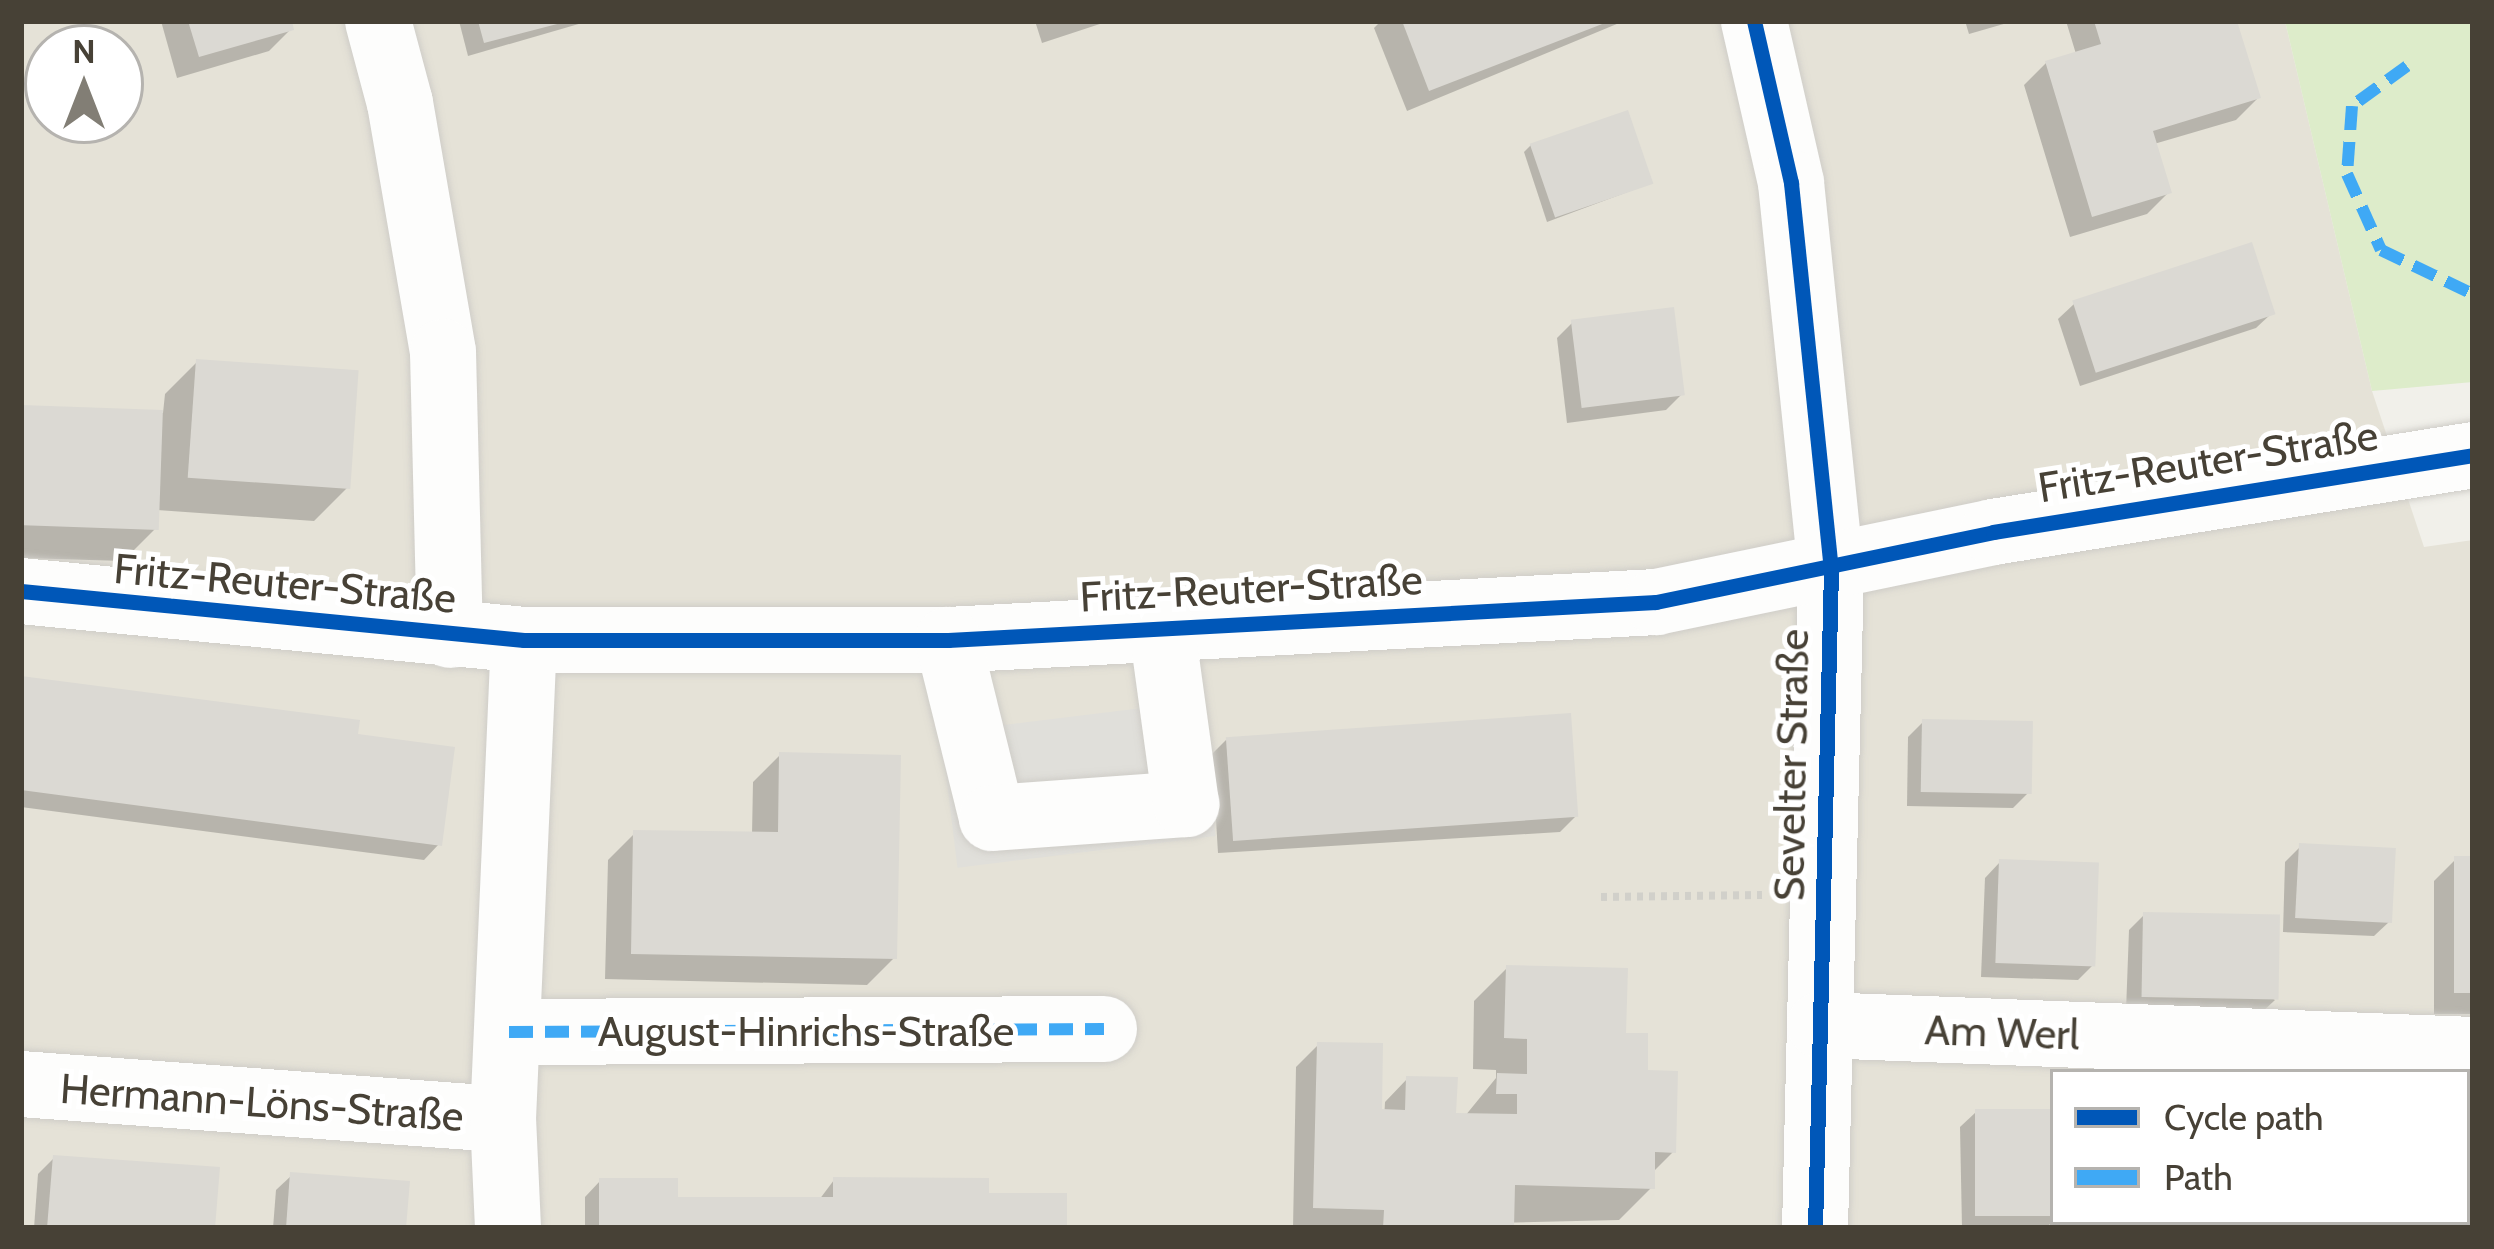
<!DOCTYPE html>
<meta charset="utf-8">
<style>
body{margin:0}
#map{position:relative;width:2494px;height:1249px;overflow:hidden;background:#f1f0ea;font-family:Cabin,sans-serif}
div>[style]{position:absolute}
[style*='--x']{left:calc(var(--x)*1px);top:calc(var(--y)*1px);width:calc(var(--w)*1px);rotate:calc(var(--a)*1deg)}
.residential>*{inset:0;background:#e5e2d7}
.green>*{inset:0;background:#ddecca}
.parking>*{inset:0;background:#e0dfda;transform-origin:0 0}
.shadow>*{inset:0;background:#0003}
.building>*{inset:0;background:#dbd9d3;transform-origin:0 0}
.path>*{height:8px;margin-top:-4px;transform-origin:0;background:repeating-linear-gradient(90deg,#d1d0ca 0 6px,transparent 0 12px)}
.roads{filter:drop-shadow(0 0 3px #cfcdc8) drop-shadow(0 0 3px #cfcdc8)}
.minor>*{height:66px;margin:-33px;padding:0 33px;transform-origin:33px;border-radius:33px;background:#fdfdfc}
.quiet>*{height:12px;margin-top:-6px;transform-origin:0;background:repeating-linear-gradient(90deg,#3fa9f5 0 24px,transparent 0 36px)}
.cycleway>*{height:15px;margin:-7.5px;padding:0 7.5px;transform-origin:7.5px;border-radius:7.5px;background:#0057b8}
span{translate:-50% -50%;white-space:nowrap;text-align:center;line-height:1.15;-webkit-text-stroke:10px #fff;paint-order:stroke}
.street-label{font-size:42px;color:#474136}
.frame{position:absolute;inset:0;border:24px solid #474136;pointer-events:none}
.legend{position:absolute;left:2050px;top:1069px;width:420px;height:156px;box-sizing:border-box;background:#fff;border:3px solid #b5b3af;margin:0;padding:15px 21px;list-style:none;font-size:36px;color:#474136}
.legend li{display:flex;align-items:center;gap:24px;height:60px}
.legend b{width:60px;border:3px solid #b5b3af}
.north{position:absolute;left:24px;top:24px;width:120px;height:120px;box-sizing:border-box;background:#fff;border:3px solid #b5b3af;border-radius:50%;rotate:0deg;font-size:33px;font-weight:700;line-height:48px;text-align:center;color:#474136}
.north::after{content:'';display:block;margin:auto;width:42px;height:54px;background:#827e75;clip-path:polygon(50% 0,100% 100%,50% 72%,0 100%)}
</style>
<div id="map">
<div class="residential">
<i style="clip-path:polygon(evenodd,21px 21px,2285px 21px,2372px 391px,2424px 547px,2473px 540px,2473px 1228px,21px 1228px,21px 21px,48px 48px,120px 48px,120px 120px,48px 120px,48px 48px,21px 21px,2053px 1072px,2467px 1072px,2467px 1222px,2053px 1222px,2053px 1072px)"></i>
</div>
<div class="green">
<i style="clip-path:polygon(2285px 21px,2473px 21px,2473px 382px,2372px 391px)"></i>
</div>
<div class="parking">
<i style="left:1199px;top:701px;width:136px;height:260px;rotate:83deg"></i>
</div>
<div class="shadow">
<i style="clip-path:polygon(161px 21px,288px 21px,291px 29px,269px 51px,177px 78px)"></i>
<i style="clip-path:polygon(459px 21px,589px 21px,468px 56px)"></i>
<i style="clip-path:polygon(1035px 21px,1109px 21px,1042px 43px)"></i>
<i style="clip-path:polygon(1381px 21px,1624px 21px,1407px 111px,1374px 28px)"></i>
<i style="clip-path:polygon(1965px 21px,2014px 21px,1969px 34px)"></i>
<i style="clip-path:polygon(2066px 21px,2234px 21px,2258px 98px,2236px 120px,2154px 144px,2169px 192px,2147px 214px,2070px 237px,2024px 85px,2046px 63px,2076px 54px)"></i>
<i style="clip-path:polygon(1531px 145px,1649px 184px,1547px 222px,1524px 152px)"></i>
<i style="clip-path:polygon(2074px 304px,2272px 313px,2256px 328px,2080px 386px,2058px 319px)"></i>
<i style="clip-path:polygon(1572px 323px,1682px 394px,1666px 410px,1567px 423px,1557px 338px)"></i>
<i style="clip-path:polygon(197px 362px,347px 488px,314px 521px,157px 510px,156px 528px,123px 561px,21px 558px,21px 408px,163px 413px,165px 394px)"></i>
<i style="clip-path:polygon(21px 679px,355px 737px,439px 844px,424px 860px,21px 807px)"></i>
<i style="clip-path:polygon(1923px 722px,2028px 793px,2013px 808px,1907px 806px,1908px 737px)"></i>
<i style="clip-path:polygon(1228px 738px,1576px 816px,1560px 832px,1218px 853px,1212px 754px)"></i>
<i style="clip-path:polygon(780px 755px,894px 958px,867px 985px,605px 979px,608px 860px,635px 833px,752px 834px,753px 782px)"></i>
<i style="clip-path:polygon(2301px 846px,2390px 921px,2374px 936px,2283px 932px,2285px 862px)"></i>
<i style="clip-path:polygon(2456px 859px,2473px 859px,2473px 1014px,2434px 1014px,2434px 881px)"></i>
<i style="clip-path:polygon(2000px 862px,2093px 965px,2078px 980px,1981px 977px,1985px 878px)"></i>
<i style="clip-path:polygon(2144px 915px,2275px 1000px,2259px 1015px,2126px 1011px,2129px 930px)"></i>
<i style="clip-path:polygon(1507px 968px,1623px 1036px,1673px 1152px,1652px 1173px,1652px 1187px,1619px 1220px,1293px 1228px,1296px 1067px,1318px 1045px,1384px 1121px,1385px 1102px,1407px 1079px,1453px 1116px,1465px 1116px,1496px 1078px,1496px 1070px,1473px 1069px,1474px 1001px)"></i>
<i style="clip-path:polygon(1976px 1112px,2053px 1112px,2053px 1221px,2046px 1228px,1962px 1228px,1960px 1127px)"></i>
<i style="clip-path:polygon(2467px 1134px,2473px 1228px,2365px 1226px,2467px 1222px)"></i>
<i style="clip-path:polygon(54px 1158px,212px 1228px,34px 1228px,38px 1174px)"></i>
<i style="clip-path:polygon(292px 1175px,403px 1228px,273px 1228px,276px 1190px)"></i>
<i style="clip-path:polygon(834px 1180px,986px 1196px,1064px 1228px,585px 1228px,585px 1197px,600px 1181px,675px 1200px,819px 1200px)"></i>
<i style="clip-path:polygon(2109px 1222px,2260px 1222px,2254px 1228px)"></i>
</div>
<div class="building">
<i style="clip-path:polygon(188px 21px,292px 21px,294px 30px,199px 57px)"></i>
<i style="clip-path:polygon(478px 21px,560px 21px,561px 23px,484px 43px)"></i>
<i style="clip-path:polygon(1402px 21px,1610px 21px,1429px 91px)"></i>
<i style="clip-path:polygon(2094px 21px,2237px 21px,2261px 98px,2153px 131px,2172px 193px,2092px 217px,2045px 61px,2101px 44px)"></i>
<i style="left:1628px;top:110px;width:78px;height:104px;rotate:71deg"></i>
<i style="left:2252px;top:242px;width:76px;height:189px;rotate:72deg"></i>
<i style="left:1674px;top:307px;width:89px;height:104px;rotate:83deg"></i>
<i style="left:196px;top:359px;width:163px;height:119px;rotate:4deg"></i>
<i style="left:21px;top:405px;width:142px;height:120px;rotate:2deg"></i>
<i style="clip-path:polygon(21px 676px,360px 720px,358px 734px,455px 747px,442px 846px,21px 790px)"></i>
<i style="left:1571px;top:713px;width:104px;height:346px;rotate:86deg"></i>
<i style="left:1922px;top:719px;width:111px;height:73px;rotate:1deg"></i>
<i style="clip-path:polygon(779px 752px,901px 755px,897px 959px,631px 954px,633px 830px,778px 832px)"></i>
<i style="left:2299px;top:843px;width:97px;height:75px;rotate:3deg"></i>
<i style="left:2454px;top:856px;width:19px;height:137px"></i>
<i style="left:1999px;top:859px;width:100px;height:104px;rotate:2deg"></i>
<i style="left:2143px;top:912px;width:137px;height:85px;rotate:1deg"></i>
<i style="clip-path:polygon(1506px 965px,1628px 968px,1626px 1033px,1648px 1033px,1648px 1070px,1678px 1071px,1676px 1153px,1655px 1152px,1655px 1189px,1515px 1185px,1514px 1228px,1383px 1228px,1384px 1210px,1313px 1208px,1317px 1042px,1383px 1043px,1382px 1109px,1405px 1110px,1406px 1076px,1458px 1077px,1456px 1113px,1517px 1114px,1517px 1094px,1496px 1094px,1497px 1073px,1527px 1074px,1527px 1039px,1504px 1038px)"></i>
<i style="left:1975px;top:1109px;width:78px;height:107px"></i>
<i style="left:2467px;top:1131px;width:6px;height:85px"></i>
<i style="clip-path:polygon(53px 1155px,220px 1167px,215px 1228px,47px 1228px)"></i>
<i style="clip-path:polygon(290px 1172px,410px 1181px,406px 1228px,286px 1228px)"></i>
<i style="clip-path:polygon(833px 1177px,989px 1178px,989px 1193px,1067px 1193px,1067px 1228px,599px 1228px,599px 1178px,678px 1178px,678px 1197px,833px 1197px)"></i>
</div>
<div class="path">
<i style="--x:1601;--y:897;--w:161;--a:-0.7"></i>
</div>
<div class="roads">
<div class="minor">
<i style="--x:378;--y:21;--w:85;--a:75"></i>
<i style="--x:400;--y:103;--w:253;--a:80.2"></i>
<i style="--x:443;--y:352;--w:283;--a:88.6"></i>
<i style="--x:1754;--y:21;--w:166;--a:77.1"></i>
<i style="--x:1791;--y:183;--w:389;--a:84.1"></i>
<i style="--x:1831;--y:570;--w:658;--a:91.39"></i>
<i style="--x:21;--y:591;--w:505;--a:5.56"></i>
<i style="--x:524;--y:640;--w:424;--a:0"></i>
<i style="--x:948;--y:640;--w:709;--a:-3.07"></i>
<i style="--x:1656;--y:602;--w:344;--a:-11.7"></i>
<i style="--x:1993;--y:532;--w:486;--a:-9.1"></i>
<i style="--x:948;--y:640;--w:183;--a:76.1"></i>
<i style="--x:992;--y:818;--w:195;--a:-4.1"></i>
<i style="--x:1186;--y:804;--w:177;--a:-97.8"></i>
<i style="--x:1820;--y:1025;--w:653;--a:2.19"></i>
<i style="--x:509;--y:1032;--w:595;--a:-0.29"></i>
<i style="--x:21;--y:1084;--w:483;--a:4.2"></i>
<i style="--x:508;--y:1228;--w:109;--a:-92.6"></i>
<i style="--x:503;--y:1119;--w:479;--a:-87.5"></i>
</div>
</div>
<div class="quiet">
<i style="--x:2407;--y:66;--w:68;--a:144"></i>
<i style="--x:2352;--y:106;--w:68;--a:94.2"></i>
<i style="--x:2347;--y:174;--w:83;--a:65.9"></i>
<i style="--x:2381;--y:250;--w:102;--a:25.6"></i>
<i style="--x:509;--y:1032;--w:595;--a:-0.29"></i>
</div>
<div class="cycleway">
<i style="--x:1754;--y:21;--w:166;--a:77.1"></i>
<i style="--x:1791;--y:183;--w:389;--a:84.1"></i>
<i style="--x:1831;--y:570;--w:658;--a:91.39"></i>
<i style="--x:21;--y:591;--w:505;--a:5.56"></i>
<i style="--x:524;--y:640;--w:424;--a:0"></i>
<i style="--x:948;--y:640;--w:709;--a:-3.07"></i>
<i style="--x:1656;--y:602;--w:344;--a:-11.7"></i>
<i style="--x:1993;--y:532;--w:486;--a:-9.1"></i>
</div>
<div class="street-label">
<span style="left:2208px;top:461px;rotate:-9deg">Fritz-Reuter-Straße</span>
<span style="left:285px;top:583px;rotate:5deg">Fritz-Reuter-Straße</span>
<span style="left:1251px;top:588px;rotate:-3deg">Fritz-Reuter-Straße</span>
<span style="left:1791px;top:765px;rotate:-89deg">Sevelter Straße</span>
<span style="left:806px;top:1031px">August-Hinrichs-Straße</span>
<span style="left:2002px;top:1032px;rotate:2deg">Am Werl</span>
<span style="left:262px;top:1102px;rotate:4deg">Hermann-Löns-Straße</span>
</div>
<div class="frame"></div>
<ul class="legend">
<li><b style="height:15px;background:#0057b8"></b>Cycle path</li>
<li><b style="height:15px;background:#3fa9f5"></b>Path</li>
</ul>
<div class="north">N</div>
</div>
